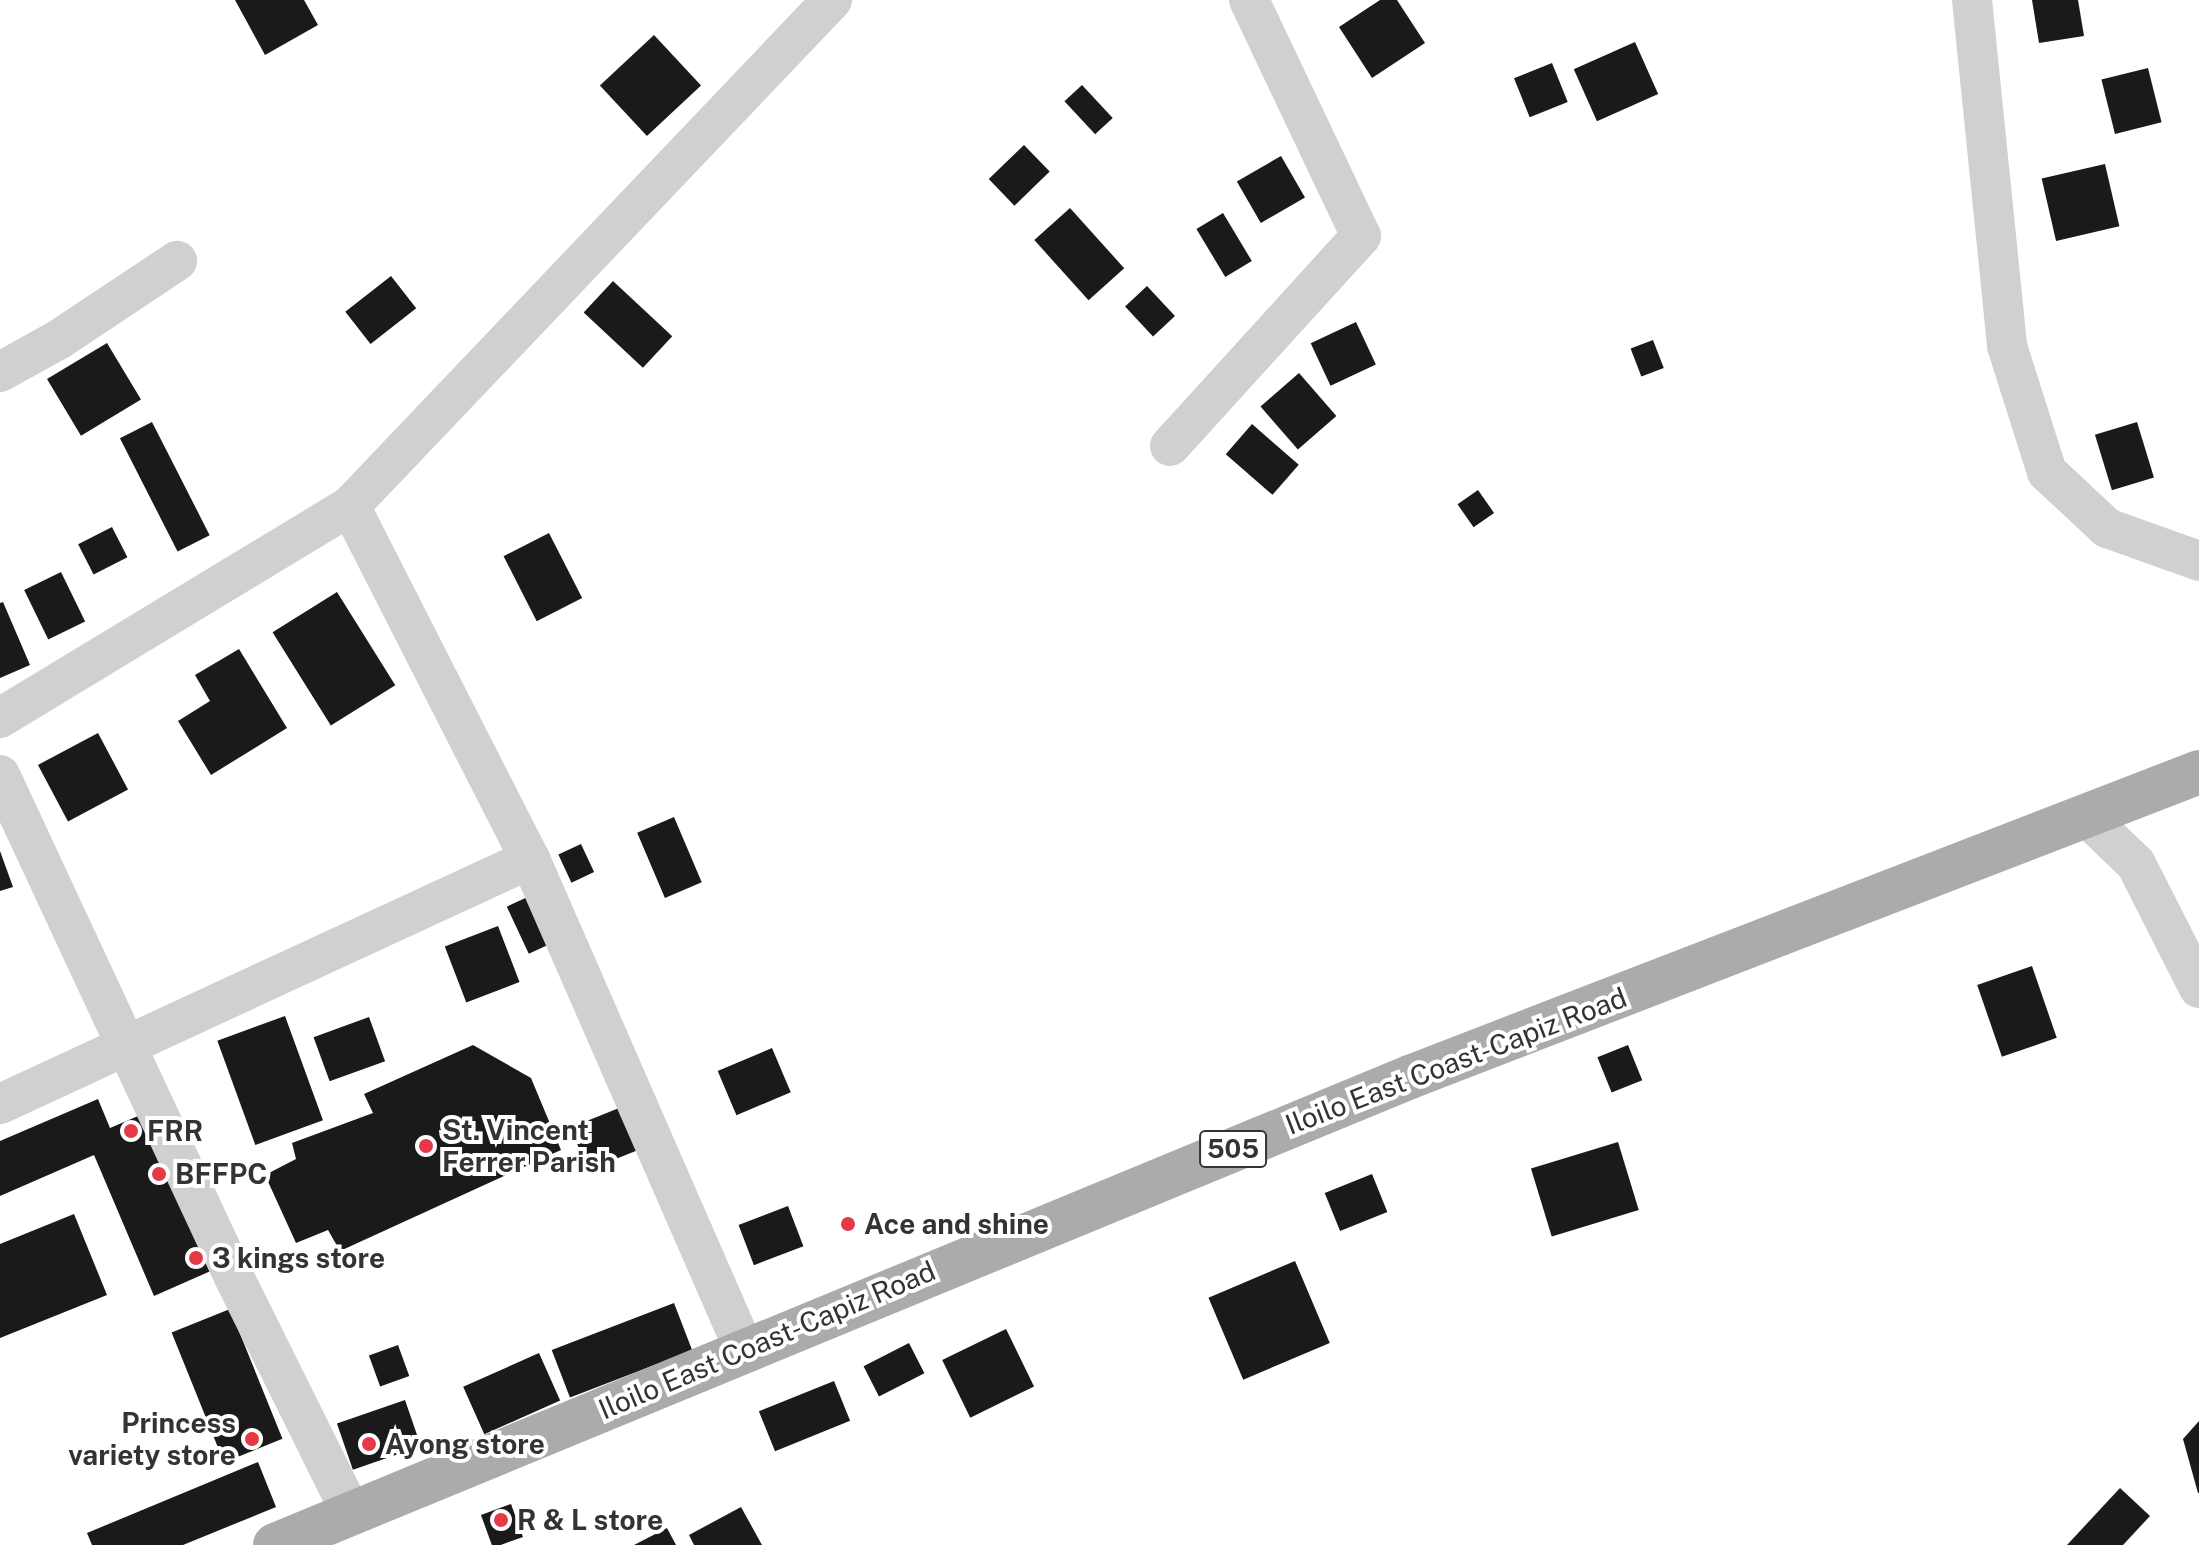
<!DOCTYPE html>
<style>
body{margin:0}
#map{position:relative;width:2199px;height:1545px;overflow:hidden;background:#fff;font-family:"Public Sans",sans-serif}
div>[style]{position:absolute}
[style*='--x']{left:calc(var(--x)*1px);top:calc(var(--y)*1px);width:calc(var(--w)*1px);rotate:calc(var(--a)*1deg)}
.building>*{inset:0;background:#1a1a1a;transform-origin:0 0}
.street>*{height:40px;margin:-20px;padding:0 20px;transform-origin:20px;border-radius:20px;background:#d0d0d0}
.primary>*{height:44px;margin:-22px;padding:0 22px;transform-origin:22px;border-radius:22px;background:#ababab}
.dots>*{width:22px;height:22px;translate:-50% -50%;box-sizing:border-box;border:4px solid #fff;border-radius:50%}
span{translate:-50% -50%;white-space:nowrap;text-align:center;line-height:1.15;-webkit-text-stroke:8px #fff;paint-order:stroke}
.shield-label span{padding:2px 6px;background:#fff;border:2px solid;border-radius:6px;-webkit-text-stroke-width:0}
.shield-label{font-size:26px;color:#333;font-weight:700}
.street-label{font-size:28px;color:#333}
.poi-label{font-size:28px;color:#333;font-weight:700}
.left{translate:0 -50%;text-align:left}
.right{translate:-100% -50%;text-align:right}
</style>
<div id="map">
<div class="building">
<i style="clip-path:polygon(235px 0,304px 0,318px 25px,265px 55px)"></i>
<i style="clip-path:polygon(1380px 0,1397px 0,1425px 43px,1372px 78px,1339px 27px)"></i>
<i style="clip-path:polygon(2032px 0,2078px 0,2084px 36px,2039px 43px)"></i>
<i style="left:654px;top:35px;width:69px;height:74px;rotate:47deg"></i>
<i style="left:1635px;top:42px;width:57px;height:67px;rotate:66deg"></i>
<i style="left:1552px;top:63px;width:42px;height:41px;rotate:68deg"></i>
<i style="left:2148px;top:68px;width:56px;height:48px;rotate:76deg"></i>
<i style="left:1082px;top:85px;width:45px;height:24px;rotate:47deg"></i>
<i style="left:1024px;top:145px;width:37px;height:49px;rotate:46deg"></i>
<i style="left:1281px;top:156px;width:48px;height:51px;rotate:60deg"></i>
<i style="left:2105px;top:164px;width:64px;height:65px;rotate:77deg"></i>
<i style="left:1070px;top:208px;width:81px;height:48px;rotate:48deg"></i>
<i style="left:1223px;top:213px;width:56px;height:31px;rotate:59deg"></i>
<i style="left:391px;top:276px;width:41px;height:58px;rotate:52deg"></i>
<i style="left:613px;top:281px;width:81px;height:43px;rotate:43deg"></i>
<i style="left:1147px;top:286px;width:41px;height:30px;rotate:47deg"></i>
<i style="left:1356px;top:322px;width:47px;height:50px;rotate:65deg"></i>
<i style="left:1653px;top:340px;width:30px;height:24px;rotate:69deg"></i>
<i style="left:107px;top:343px;width:66px;height:70px;rotate:59deg"></i>
<i style="left:1299px;top:373px;width:57px;height:51px;rotate:49deg"></i>
<i style="left:152px;top:422px;width:127px;height:36px;rotate:63deg"></i>
<i style="left:2137px;top:422px;width:58px;height:44px;rotate:73deg"></i>
<i style="left:1252px;top:424px;width:62px;height:40px;rotate:41deg"></i>
<i style="left:1478px;top:490px;width:28px;height:25px;rotate:55deg"></i>
<i style="left:112px;top:527px;width:34px;height:38px;rotate:63deg"></i>
<i style="left:549px;top:533px;width:73px;height:51px;rotate:63deg"></i>
<i style="left:61px;top:572px;width:55px;height:41px;rotate:64deg"></i>
<i style="left:337px;top:592px;width:110px;height:76px;rotate:58deg"></i>
<i style="clip-path:polygon(3px 602px,30px 665px,0 678px,0 603px)"></i>
<i style="clip-path:polygon(239px 649px,287px 728px,211px 775px,178px 721px,210px 701px,195px 675px)"></i>
<i style="left:98px;top:733px;width:64px;height:68px;rotate:62deg"></i>
<i style="left:674px;top:817px;width:71px;height:40px;rotate:67deg"></i>
<i style="left:581px;top:844px;width:31px;height:25px;rotate:65deg"></i>
<i style="clip-path:polygon(0 851px,13px 887px,0 891px)"></i>
<i style="left:534px;top:894px;width:52px;height:30px;rotate:65deg"></i>
<i style="left:498px;top:926px;width:60px;height:57px;rotate:69deg"></i>
<i style="left:2032px;top:966px;width:76px;height:58px;rotate:71deg"></i>
<i style="left:285px;top:1016px;width:111px;height:72px;rotate:70deg"></i>
<i style="left:369px;top:1017px;width:47px;height:59px;rotate:70deg"></i>
<i style="clip-path:polygon(473px 1045px,531px 1078px,561px 1150px,340px 1251px,328px 1230px,296px 1243px,265px 1175px,296px 1159px,292px 1143px,373px 1113px,364px 1094px)"></i>
<i style="left:1628px;top:1045px;width:38px;height:33px;rotate:68deg"></i>
<i style="left:772px;top:1048px;width:48px;height:59px;rotate:67deg"></i>
<i style="clip-path:polygon(98px 1099px,110px 1128px,145px 1113px,213px 1270px,154px 1296px,94px 1155px,0 1196px,0 1141px)"></i>
<i style="left:629px;top:1104px;width:46px;height:63px;rotate:68deg"></i>
<i style="left:1618px;top:1142px;width:71px;height:91px;rotate:73deg"></i>
<i style="left:1372px;top:1174px;width:41px;height:51px;rotate:68deg"></i>
<i style="left:788px;top:1206px;width:43px;height:53px;rotate:69deg"></i>
<i style="clip-path:polygon(74px 1214px,107px 1295px,0 1338px,0 1244px)"></i>
<i style="left:1295px;top:1261px;width:89px;height:94px;rotate:67deg"></i>
<i style="left:674px;top:1303px;width:51px;height:131px;rotate:69deg"></i>
<i style="left:230px;top:1309px;width:140px;height:63px;rotate:68deg"></i>
<i style="left:1006px;top:1329px;width:64px;height:71px;rotate:64deg"></i>
<i style="left:909px;top:1343px;width:34px;height:51px;rotate:63deg"></i>
<i style="left:398px;top:1345px;width:33px;height:31px;rotate:70deg"></i>
<i style="left:539px;top:1353px;width:52px;height:83px;rotate:66deg"></i>
<i style="left:834px;top:1381px;width:43px;height:81px;rotate:68deg"></i>
<i style="left:405px;top:1400px;width:49px;height:72px;rotate:71deg"></i>
<i style="clip-path:polygon(2199px 1421px,2199px 1493px,2198px 1493px,2183px 1439px)"></i>
<i style="clip-path:polygon(258px 1462px,276px 1507px,183px 1545px,92px 1545px,87px 1533px)"></i>
<i style="clip-path:polygon(2120px 1488px,2150px 1516px,2123px 1545px,2067px 1545px)"></i>
<i style="left:511px;top:1504px;width:35px;height:32px;rotate:70deg"></i>
<i style="clip-path:polygon(741px 1507px,762px 1545px,694px 1545px,689px 1535px)"></i>
<i style="clip-path:polygon(667px 1528px,676px 1545px,634px 1545px)"></i>
</div>
<div class="street">
<i style="--x:1972;--y:0;--w:348;--a:84.2"></i>
<i style="--x:2007;--y:346;--w:132;--a:72.4"></i>
<i style="--x:2047;--y:472;--w:82;--a:43"></i>
<i style="--x:2107;--y:528;--w:98;--a:19.7"></i>
<i style="--x:0;--y:372;--w:66;--a:-28.9"></i>
<i style="--x:58;--y:340;--w:143;--a:-33.6"></i>
<i style="--x:1170;--y:446;--w:284;--a:-47.7"></i>
<i style="--x:1361;--y:236;--w:261;--a:-115.4"></i>
<i style="--x:350;--y:506;--w:396;--a:63"></i>
<i style="--x:530;--y:859;--w:535;--a:66.41"></i>
<i style="--x:0;--y:718;--w:409;--a:-31.2"></i>
<i style="--x:350;--y:506;--w:699;--a:-46.39"></i>
<i style="--x:0;--y:775;--w:552;--a:65.01"></i>
<i style="--x:233;--y:1275;--w:266;--a:63.6"></i>
<i style="--x:2086;--y:816;--w:69;--a:43.8"></i>
<i style="--x:2136;--y:864;--w:139;--a:63.1"></i>
<i style="--x:0;--y:1104;--w:584;--a:-24.81"></i>
</div>
<div class="primary">
<i style="--x:275;--y:1545;--w:1228;--a:-22.41"></i>
<i style="--x:1410;--y:1077;--w:846;--a:-21.13"></i>
</div>
<div class="dots">
<i style="left:131px;top:1131px;background:#e63946"></i>
<i style="left:426px;top:1146px;background:#e63946"></i>
<i style="left:159px;top:1174px;background:#e63946"></i>
<i style="left:848px;top:1224px;background:#e63946"></i>
<i style="left:196px;top:1258px;background:#e63946"></i>
<i style="left:252px;top:1439px;background:#e63946"></i>
<i style="left:369px;top:1444px;background:#e63946"></i>
<i style="left:501px;top:1520px;background:#e63946"></i>
</div>
<div class="shield-label">
<span style="left:1233px;top:1149px">505</span>
</div>
<div class="street-label">
<span style="left:1456px;top:1061px;rotate:-21deg">Iloilo East Coast-Capiz Road</span>
<span style="left:767px;top:1340px;rotate:-23deg">Iloilo East Coast-Capiz Road</span>
</div>
<div class="poi-label">
<span class="left" style="left:442px;top:1146px">St. Vincent<br>Ferrer Parish</span>
<span class="left" style="left:147px;top:1131px">FRR</span>
<span class="left" style="left:175px;top:1174px">BFFPC</span>
<span class="left" style="left:864px;top:1224px">Ace and shine</span>
<span class="left" style="left:212px;top:1258px">3 kings store</span>
<span class="right" style="left:236px;top:1439px">Princess<br>variety store</span>
<span class="left" style="left:385px;top:1444px">Ayong store</span>
<span class="left" style="left:517px;top:1520px">R &amp; L store</span>
</div>
</div>
